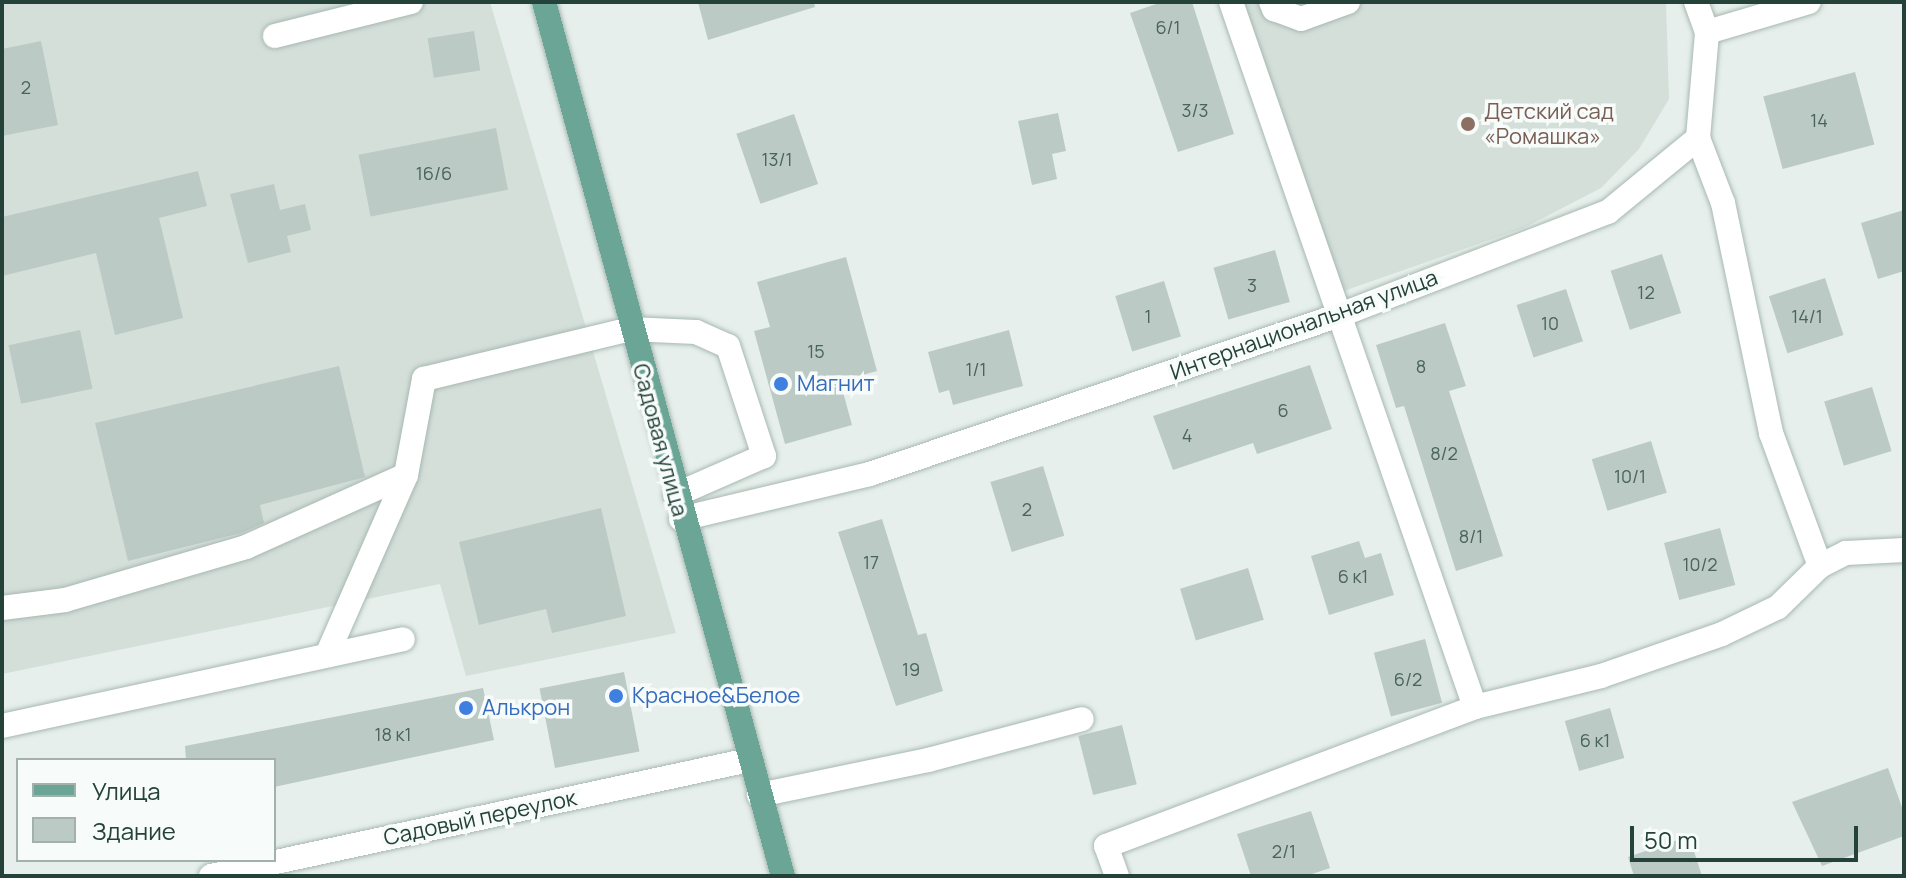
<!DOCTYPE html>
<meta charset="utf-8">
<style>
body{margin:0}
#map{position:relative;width:1906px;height:878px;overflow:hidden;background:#e6efeb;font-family:Manrope,sans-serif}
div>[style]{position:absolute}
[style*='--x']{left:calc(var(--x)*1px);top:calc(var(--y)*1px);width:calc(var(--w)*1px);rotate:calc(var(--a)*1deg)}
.built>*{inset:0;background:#d4dfda}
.building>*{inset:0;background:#bbcac4;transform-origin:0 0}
.roads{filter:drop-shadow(0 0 2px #a8b8b2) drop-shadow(0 0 2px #a8b8b2)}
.minor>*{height:24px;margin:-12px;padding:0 12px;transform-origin:12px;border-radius:12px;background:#fff}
.major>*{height:24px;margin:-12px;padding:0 12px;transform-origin:12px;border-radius:12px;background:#6aa596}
.dots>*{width:22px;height:22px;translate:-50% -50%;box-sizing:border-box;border:4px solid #f7fbf9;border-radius:50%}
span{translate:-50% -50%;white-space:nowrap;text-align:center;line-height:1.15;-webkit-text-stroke:7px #f7fbf9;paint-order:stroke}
.number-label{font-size:18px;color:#4a645c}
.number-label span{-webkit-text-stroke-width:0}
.education-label{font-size:22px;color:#785e54}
.left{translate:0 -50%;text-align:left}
.street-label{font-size:22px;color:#24423a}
.shop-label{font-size:22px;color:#366cbe}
.frame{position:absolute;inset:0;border:4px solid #24423a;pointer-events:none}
.legend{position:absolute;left:16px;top:758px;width:260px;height:104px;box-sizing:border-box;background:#f7fbf9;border:2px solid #a3b1ad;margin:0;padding:10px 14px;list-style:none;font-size:24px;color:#24423a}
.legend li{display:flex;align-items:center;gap:16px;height:40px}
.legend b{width:40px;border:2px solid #a3b1ad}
.scale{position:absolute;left:1630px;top:826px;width:228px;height:36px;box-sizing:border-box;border:4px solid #24423a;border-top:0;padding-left:10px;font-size:24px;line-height:28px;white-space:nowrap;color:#24423a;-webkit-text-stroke:6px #f7fbf9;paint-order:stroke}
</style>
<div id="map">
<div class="built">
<i style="clip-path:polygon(2px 2px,490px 2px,676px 633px,466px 676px,440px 584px,2px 674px)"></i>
<i style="clip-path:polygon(1241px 2px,1666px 2px,1669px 99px,1639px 149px,1601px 188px,1524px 228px,1341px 292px)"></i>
</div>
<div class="building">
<i style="clip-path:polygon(698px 2px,814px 2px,815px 7px,708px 40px)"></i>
<i style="clip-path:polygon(1162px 2px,1192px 2px,1234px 134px,1178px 152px,1130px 13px)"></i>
<i style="left:474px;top:31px;width:40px;height:47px;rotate:81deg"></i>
<i style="clip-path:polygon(41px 41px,58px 125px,2px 136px,2px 49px)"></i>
<i style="left:1855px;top:72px;width:75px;height:95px;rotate:75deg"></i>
<i style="clip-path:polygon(1058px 113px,1066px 151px,1052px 154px,1057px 179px,1032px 185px,1018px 121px)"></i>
<i style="left:794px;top:114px;width:74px;height:61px;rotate:71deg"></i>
<i style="left:496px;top:128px;width:63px;height:140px;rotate:79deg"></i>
<i style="clip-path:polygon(198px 171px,207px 206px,159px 218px,183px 318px,115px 335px,96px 253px,2px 276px,2px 217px)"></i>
<i style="clip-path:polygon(274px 184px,280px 210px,305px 204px,311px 230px,287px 236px,291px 252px,248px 263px,230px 194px)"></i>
<i style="clip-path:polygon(1904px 210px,1904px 271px,1878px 279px,1861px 223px)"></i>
<i style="left:1275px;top:250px;width:54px;height:64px;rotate:74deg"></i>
<i style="left:1662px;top:254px;width:62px;height:54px;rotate:72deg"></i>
<i style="clip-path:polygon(846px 257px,877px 371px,840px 381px,852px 425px,785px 444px,754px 331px,770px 327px,757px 282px)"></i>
<i style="left:1825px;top:278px;width:60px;height:59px;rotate:72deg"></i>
<i style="left:1164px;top:281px;width:58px;height:51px;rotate:73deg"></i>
<i style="left:1566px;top:289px;width:55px;height:52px;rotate:72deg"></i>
<i style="clip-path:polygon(1445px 323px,1466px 386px,1449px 391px,1503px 556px,1456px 571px,1404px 406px,1396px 408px,1376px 345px)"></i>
<i style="left:80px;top:330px;width:60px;height:73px;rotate:78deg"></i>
<i style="clip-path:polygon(1009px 330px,1023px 386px,953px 405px,949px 390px,939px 393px,928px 352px)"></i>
<i style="clip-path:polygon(1310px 365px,1332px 429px,1257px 454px,1253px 443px,1173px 470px,1153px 416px)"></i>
<i style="clip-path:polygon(339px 366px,365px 477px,260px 505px,264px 523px,241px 533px,128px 561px,95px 423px)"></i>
<i style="left:1872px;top:387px;width:67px;height:50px;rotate:73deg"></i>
<i style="left:1651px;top:441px;width:54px;height:62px;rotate:73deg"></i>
<i style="left:1043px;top:466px;width:73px;height:55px;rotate:73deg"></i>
<i style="clip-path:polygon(601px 508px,626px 616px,552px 633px,546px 609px,479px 625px,459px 542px)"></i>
<i style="clip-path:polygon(882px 519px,918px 635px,926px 633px,943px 691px,896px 706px,838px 532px)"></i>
<i style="left:1720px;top:528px;width:59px;height:58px;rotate:75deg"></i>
<i style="clip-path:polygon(1359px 541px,1365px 558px,1381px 553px,1394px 595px,1329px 615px,1311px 556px)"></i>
<i style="left:1248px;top:568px;width:54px;height:71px;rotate:73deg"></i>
<i style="left:1425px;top:639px;width:66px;height:53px;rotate:75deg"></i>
<i style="left:624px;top:672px;width:81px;height:86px;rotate:79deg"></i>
<i style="clip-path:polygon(483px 688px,494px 740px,274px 787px,274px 760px,186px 760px,185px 746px)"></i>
<i style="left:1610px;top:708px;width:52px;height:47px;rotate:74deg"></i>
<i style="left:1122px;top:725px;width:61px;height:45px;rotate:76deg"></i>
<i style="clip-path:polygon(1888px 768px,1904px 813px,1904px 836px,1822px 866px,1792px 802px)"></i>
<i style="clip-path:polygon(1311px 811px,1330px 868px,1306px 876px,1251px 876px,1237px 834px)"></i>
<i style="clip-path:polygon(1689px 836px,1702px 876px,1634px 876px,1628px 857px)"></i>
</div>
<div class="roads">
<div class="minor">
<i style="--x:1231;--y:2;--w:746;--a:70.91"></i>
<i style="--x:1271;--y:2;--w:8;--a:67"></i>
<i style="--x:1274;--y:9;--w:29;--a:20"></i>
<i style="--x:1301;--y:19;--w:50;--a:-19.9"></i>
<i style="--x:1696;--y:2;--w:32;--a:70"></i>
<i style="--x:275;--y:36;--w:140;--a:-14"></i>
<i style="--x:1698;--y:138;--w:70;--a:69"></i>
<i style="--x:1723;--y:203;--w:235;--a:78.2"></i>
<i style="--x:1771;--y:433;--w:142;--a:69.8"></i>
<i style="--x:1820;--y:566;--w:29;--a:-27"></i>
<i style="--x:1846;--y:553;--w:58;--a:-3"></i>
<i style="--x:681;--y:519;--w:194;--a:-13.4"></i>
<i style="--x:870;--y:474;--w:499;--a:-18.7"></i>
<i style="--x:1343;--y:314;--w:284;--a:-21.1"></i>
<i style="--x:1608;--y:212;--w:117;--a:-39.4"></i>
<i style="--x:1698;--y:138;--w:106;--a:-85.1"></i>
<i style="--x:1707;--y:32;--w:106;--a:-16.4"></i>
<i style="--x:2;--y:608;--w:64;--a:-7.2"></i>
<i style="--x:65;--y:600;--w:189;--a:-16.3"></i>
<i style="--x:246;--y:547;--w:175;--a:-24.2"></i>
<i style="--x:327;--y:655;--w:197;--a:-66.3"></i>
<i style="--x:406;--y:475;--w:98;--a:-79.4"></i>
<i style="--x:424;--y:379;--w:212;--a:-13.6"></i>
<i style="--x:630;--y:329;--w:66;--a:2.6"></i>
<i style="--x:696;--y:332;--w:35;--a:24"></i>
<i style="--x:728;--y:346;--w:116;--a:71.9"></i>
<i style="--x:764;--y:456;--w:97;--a:156.3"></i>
<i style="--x:2;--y:726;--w:410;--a:-12.2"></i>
<i style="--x:759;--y:795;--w:173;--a:-11.7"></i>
<i style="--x:928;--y:760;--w:159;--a:-14.9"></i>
<i style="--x:211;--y:876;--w:550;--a:-12.17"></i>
<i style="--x:1117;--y:876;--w:32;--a:-110"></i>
<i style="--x:1106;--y:846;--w:394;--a:-20.6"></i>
<i style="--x:1475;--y:707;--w:130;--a:-13.8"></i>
<i style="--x:1601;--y:676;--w:128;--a:-19.1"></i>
<i style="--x:1722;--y:634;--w:62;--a:-25.7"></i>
<i style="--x:1778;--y:607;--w:59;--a:-44.3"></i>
</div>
<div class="major">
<i style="--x:544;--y:2;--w:906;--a:74.71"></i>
</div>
</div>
<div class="dots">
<i style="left:1468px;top:124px;background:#8d6e63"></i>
<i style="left:781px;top:384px;background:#3f7fe0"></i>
<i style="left:616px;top:696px;background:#3f7fe0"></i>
<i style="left:466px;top:708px;background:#3f7fe0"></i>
</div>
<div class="number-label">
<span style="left:1168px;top:27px">6/1</span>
<span style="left:26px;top:87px">2</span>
<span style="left:1195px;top:110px">3/3</span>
<span style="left:1819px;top:120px">14</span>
<span style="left:777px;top:159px">13/1</span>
<span style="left:434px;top:173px">16/6</span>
<span style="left:1252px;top:285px">3</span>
<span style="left:1646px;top:292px">12</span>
<span style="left:1148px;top:316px">1</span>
<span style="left:1807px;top:316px">14/1</span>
<span style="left:1550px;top:323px">10</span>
<span style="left:816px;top:351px">15</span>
<span style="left:1421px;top:366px">8</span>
<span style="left:976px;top:369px">1/1</span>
<span style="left:1283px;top:410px">6</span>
<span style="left:1187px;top:435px">4</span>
<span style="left:1444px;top:453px">8/2</span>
<span style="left:1630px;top:476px">10/1</span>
<span style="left:1027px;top:509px">2</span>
<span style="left:1471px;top:536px">8/1</span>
<span style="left:871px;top:562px">17</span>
<span style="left:1700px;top:564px">10/2</span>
<span style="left:1353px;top:576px">6 к1</span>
<span style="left:911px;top:669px">19</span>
<span style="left:1408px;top:679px">6/2</span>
<span style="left:393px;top:734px">18 к1</span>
<span style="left:1595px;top:740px">6 к1</span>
<span style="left:1284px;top:851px">2/1</span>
</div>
<div class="education-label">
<span class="left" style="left:1484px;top:124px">Детский сад<br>«Ромашка»</span>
</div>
<div class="street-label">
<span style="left:1304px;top:325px;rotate:-20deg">Интернациональная улица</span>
<span style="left:660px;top:440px;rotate:75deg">Садовая улица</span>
<span style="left:480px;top:818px;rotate:-12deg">Садовый переулок</span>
</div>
<div class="shop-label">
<span class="left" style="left:797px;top:384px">Магнит</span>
<span class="left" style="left:632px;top:696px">Красное&amp;Белое</span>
<span class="left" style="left:482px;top:708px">Алькрон</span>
</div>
<div class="frame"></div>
<ul class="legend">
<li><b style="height:10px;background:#6aa596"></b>Улица</li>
<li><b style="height:22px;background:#bbcac4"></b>Здание</li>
</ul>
<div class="scale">50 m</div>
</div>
